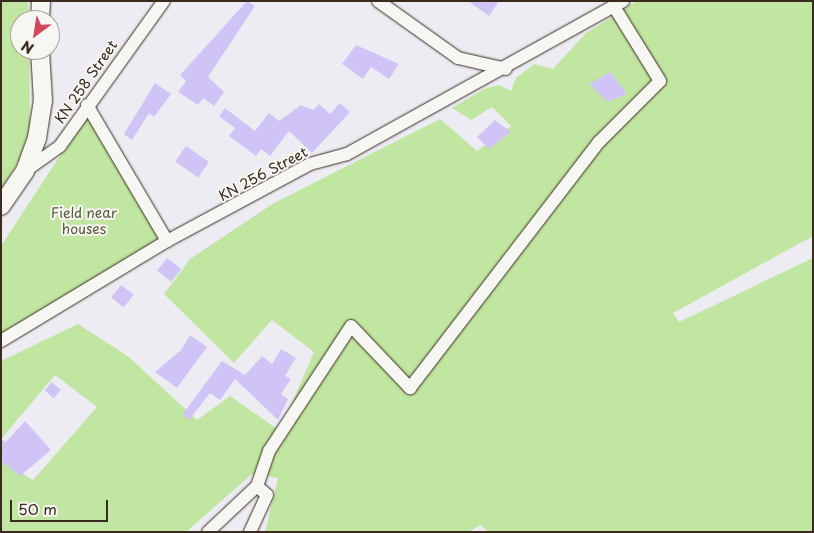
<!DOCTYPE html>
<style>
body{margin:0}
#map{position:relative;width:814px;height:533px;overflow:hidden;background:#eeecf3;font-family:"Playpen Sans",sans-serif}
div>[style]{position:absolute}
[style*='--x']{left:calc(var(--x)*1px);top:calc(var(--y)*1px);width:calc(var(--w)*1px);rotate:calc(var(--a)*1deg)}
.green>*{inset:0;background:#c0e6a1}
.building>*{inset:0;background:#d0c4f6;transform-origin:0 0}
.roads{filter:drop-shadow(0 0 1px #3b2a1e) drop-shadow(0 0 1px #3b2a1e)}
.street>*{height:12px;margin:-6px;padding:0 6px;transform-origin:6px;border-radius:6px;background:#f6f6f2}
.secondary>*{height:18px;margin:-9px;padding:0 9px;transform-origin:9px;border-radius:9px;background:#f6f6f2}
span{translate:-50% -50%;white-space:nowrap;text-align:center;line-height:1.15;-webkit-text-stroke:4px #f6f6f2;paint-order:stroke}
.street-label{font-size:14px;color:#3b2a1e}
.park-label{font-size:14px;color:#5c593f}
.frame{position:absolute;inset:0;border:2px solid #3b2a1e;pointer-events:none}
.north{position:absolute;left:10px;top:10px;width:50px;height:50px;box-sizing:border-box;background:#f6f6f2;border:1px solid #aba49d;border-radius:50%;rotate:211deg;font-size:14px;font-weight:700;line-height:20px;text-align:center;color:#3b2a1e}
.north::after{content:'';display:block;margin:auto;width:18px;height:22px;background:#d1495b;clip-path:polygon(50% 0,100% 100%,50% 72%,0 100%)}
.scale{position:absolute;left:10px;top:500px;width:98px;height:22px;box-sizing:border-box;border:2px solid #3b2a1e;border-top:0;padding-left:6px;font-size:15px;line-height:18px;white-space:nowrap;color:#3b2a1e;-webkit-text-stroke:4px #f6f6f2;paint-order:stroke}
</style>
<div id="map">
<div class="green">
<i style="clip-path:polygon(1px 1px,28px 1px,28px 20px,20px 20px,20px 50px,29px 50px,30px 128px,19px 161px,1px 189px)"></i>
<i style="clip-path:polygon(637px 1px,813px 1px,813px 236px,673px 313px,679px 322px,813px 258px,813px 532px,488px 532px,481px 525px,468px 532px,265px 532px,278px 478px,252px 474px,186px 532px,1px 532px,1px 461px,33px 480px,97px 407px,55px 375px,1px 439px,1px 361px,78px 324px,129px 357px,197px 420px,230px 396px,280px 431px,314px 352px,272px 320px,234px 363px,164px 294px,190px 259px,274px 203px,440px 119px,477px 151px,511px 126px,492px 107px,471px 120px,452px 108px,486px 88px,499px 85px,511px 91px,516px 78px,534px 64px,553px 69px,586px 33px)"></i>
<i style="clip-path:polygon(86px 116px,162px 238px,1px 337px,1px 246px)"></i>
</div>
<div class="building">
<i style="clip-path:polygon(247px 1px,255px 6px,208px 77px,224px 92px,214px 106px,203px 98px,198px 105px,178px 92px,186px 81px,180px 75px)"></i>
<i style="clip-path:polygon(468px 1px,499px 1px,489px 16px)"></i>
<i style="clip-path:polygon(356px 45px,399px 64px,389px 79px,371px 67px,363px 79px,342px 64px)"></i>
<i style="clip-path:polygon(610px 72px,627px 94px,608px 102px,589px 84px)"></i>
<i style="clip-path:polygon(155px 83px,171px 94px,154px 117px,149px 113px,132px 140px,124px 134px)"></i>
<i style="clip-path:polygon(340px 103px,350px 112px,312px 153px,289px 131px,270px 156px,261px 149px,256px 156px,229px 136px,235px 128px,219px 116px,225px 108px,255px 131px,269px 113px,279px 121px,301px 105px,313px 110px,319px 104px,330px 114px)"></i>
<i style="clip-path:polygon(495px 120px,511px 132px,489px 149px,477px 137px)"></i>
<i style="left:186px;top:146px;width:28px;height:19px;rotate:35deg"></i>
<i style="left:167px;top:258px;width:18px;height:16px;rotate:38deg"></i>
<i style="left:121px;top:285px;width:16px;height:16px;rotate:38deg"></i>
<i style="clip-path:polygon(190px 335px,207px 347px,177px 388px,155px 372px,181px 350px)"></i>
<i style="clip-path:polygon(281px 349px,296px 358px,285px 376px,291px 379px,281px 394px,288px 399px,278px 420px,235px 379px,220px 400px,210px 393px,189px 420px,182px 415px,222px 361px,245px 375px,262px 356px,272px 364px)"></i>
<i style="left:52px;top:382px;width:12px;height:11px;rotate:42deg"></i>
<i style="clip-path:polygon(25px 421px,51px 450px,20px 476px,1px 461px,1px 439px,6px 442px)"></i>
</div>
<div class="roads">
<div class="street">
<i style="--x:378;--y:1;--w:98;--a:35.5"></i>
<i style="--x:458;--y:58;--w:49;--a:12.9"></i>
<i style="--x:87;--y:105;--w:158;--a:59.5"></i>
<i style="--x:25;--y:171;--w:43;--a:-35.5"></i>
<i style="--x:60;--y:146;--w:178;--a:-54.4"></i>
<i style="--x:1;--y:341;--w:194;--a:-31.1"></i>
<i style="--x:167;--y:241;--w:162;--a:-28.3"></i>
<i style="--x:310;--y:164;--w:38;--a:-15"></i>
<i style="--x:347;--y:154;--w:316;--a:-29"></i>
<i style="--x:257;--y:486;--w:37;--a:-71"></i>
<i style="--x:269;--y:451;--w:149;--a:-56.7"></i>
<i style="--x:351;--y:326;--w:86;--a:46.4"></i>
<i style="--x:410;--y:388;--w:310;--a:-52.5"></i>
<i style="--x:599;--y:142;--w:86;--a:-45"></i>
<i style="--x:660;--y:81;--w:86;--a:-121.7"></i>
<i style="--x:208;--y:532;--w:67;--a:-43.2"></i>
<i style="--x:257;--y:486;--w:13;--a:42"></i>
<i style="--x:267;--y:495;--w:41;--a:114.7"></i>
</div>
<div class="secondary">
<i style="--x:40;--y:20;--w:19;--a:-87"></i>
<i style="--x:1;--y:206;--w:42;--a:-55.6"></i>
<i style="--x:25;--y:171;--w:35;--a:-70"></i>
<i style="--x:37;--y:138;--w:37;--a:-81"></i>
<i style="--x:43;--y:101;--w:51;--a:-93.4"></i>
</div>
</div>
<div class="street-label">
<span style="left:86px;top:82px;rotate:-55deg">KN 258 Street</span>
<span style="left:263px;top:174px;rotate:-28deg">KN 256 Street</span>
</div>
<div class="park-label">
<span style="left:84px;top:221px">Field near<br>houses</span>
</div>
<div class="frame"></div>
<div class="north">N</div>
<div class="scale">50 m</div>
</div>
